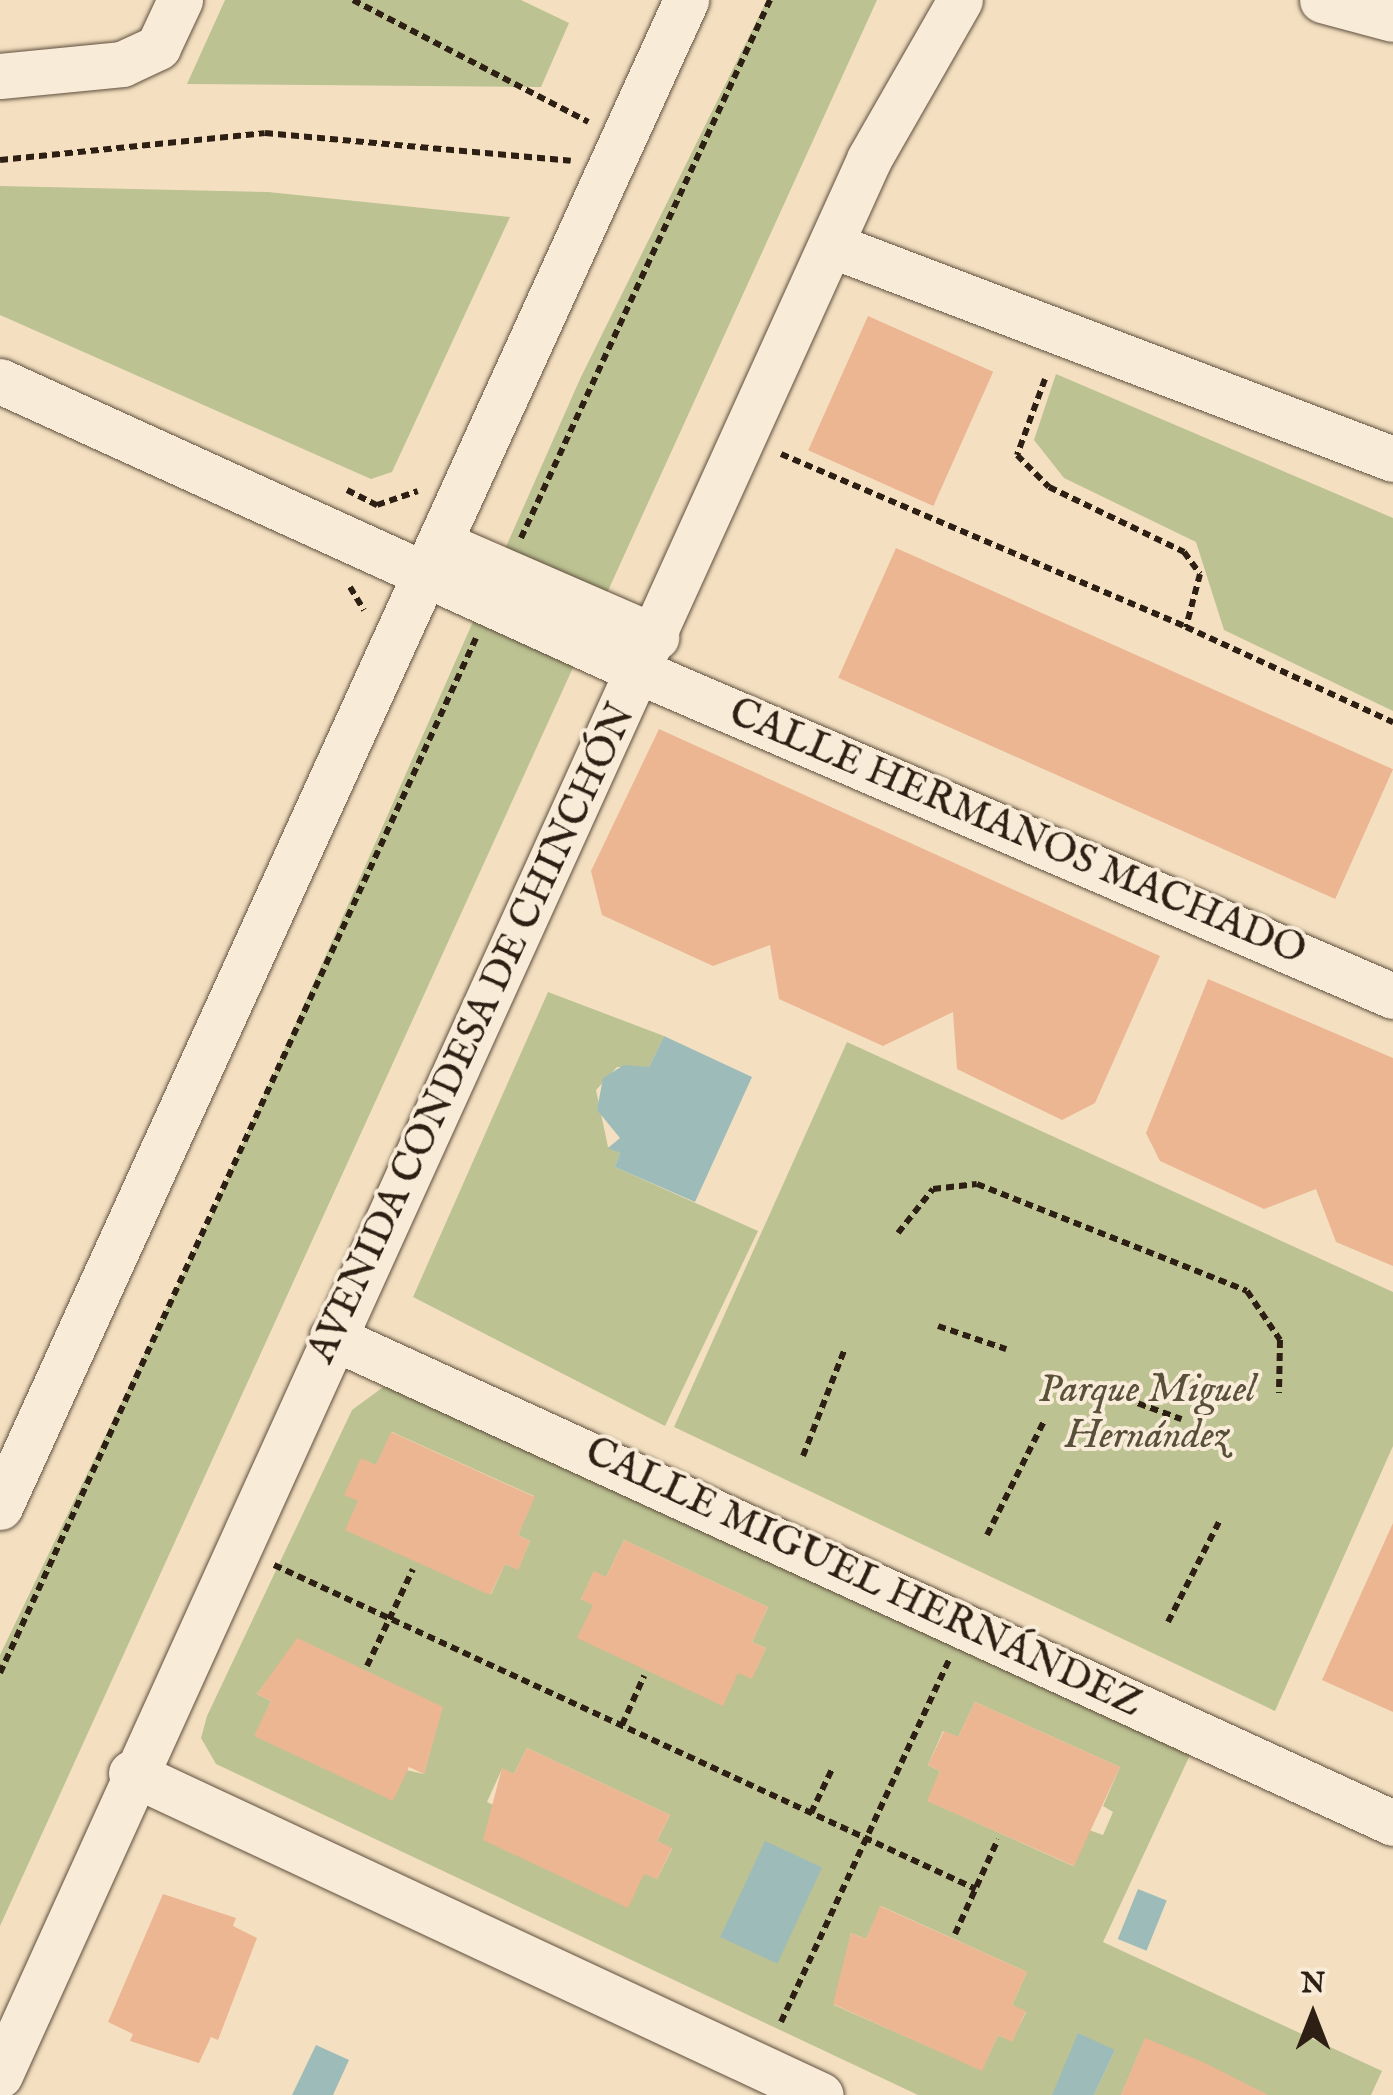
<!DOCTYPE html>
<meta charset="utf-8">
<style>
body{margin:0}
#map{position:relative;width:1393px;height:2095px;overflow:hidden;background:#f4e0c1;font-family:"IM FELL English",serif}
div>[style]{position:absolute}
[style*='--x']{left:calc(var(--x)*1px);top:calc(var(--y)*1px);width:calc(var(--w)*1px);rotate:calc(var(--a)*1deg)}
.green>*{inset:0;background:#bcc292}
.water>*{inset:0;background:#9dbcb9;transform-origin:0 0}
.building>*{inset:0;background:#ebb691;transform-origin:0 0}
.path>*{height:6px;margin-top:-3px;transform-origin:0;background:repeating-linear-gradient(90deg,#2d1f13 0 8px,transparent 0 13px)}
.roads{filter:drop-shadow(0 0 2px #5f4f3e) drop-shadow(0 0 2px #5f4f3e)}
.minor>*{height:45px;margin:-22.5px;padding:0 22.5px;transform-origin:22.5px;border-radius:22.5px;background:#f8ebd7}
span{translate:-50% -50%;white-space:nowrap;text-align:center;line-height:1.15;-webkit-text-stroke:8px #f8ebd7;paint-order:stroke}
.street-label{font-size:40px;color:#2d1f13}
.park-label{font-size:40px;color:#585039;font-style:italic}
.north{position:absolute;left:1263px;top:1965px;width:100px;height:100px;-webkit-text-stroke:8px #f8ebd7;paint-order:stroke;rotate:0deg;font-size:28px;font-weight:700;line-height:40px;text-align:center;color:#2d1f13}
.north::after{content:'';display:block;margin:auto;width:35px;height:45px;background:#2d1f13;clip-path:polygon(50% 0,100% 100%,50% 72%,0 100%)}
</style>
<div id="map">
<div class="green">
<i style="clip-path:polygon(225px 0,521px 0,569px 23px,541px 87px,187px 84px)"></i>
<i style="clip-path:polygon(767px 0,877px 0,0 1926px,0 1655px,209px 1220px,580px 379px)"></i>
<i style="clip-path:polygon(0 186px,268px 192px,510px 217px,392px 472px,371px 479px,0 315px)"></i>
<i style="clip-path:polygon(1056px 374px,1393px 518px,1393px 711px,1224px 630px,1196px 542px,1064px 478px,1034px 440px)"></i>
<i style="clip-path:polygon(548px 992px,664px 1036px,649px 1067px,617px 1067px,596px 1090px,608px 1147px,620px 1153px,615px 1167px,758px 1231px,665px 1426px,413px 1297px)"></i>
<i style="clip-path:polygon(847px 1042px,1393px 1292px,1393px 1446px,1275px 1711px,674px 1427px)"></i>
<i style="clip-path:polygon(evenodd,386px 1385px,1190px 1755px,1103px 1942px,1382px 2071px,1371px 2095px,1266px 2095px,1145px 2039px,1121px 2095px,1094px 2095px,1115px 2050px,1052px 2095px,918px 2095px,216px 1764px,201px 1738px,207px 1716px,352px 1410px,386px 1385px,392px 1432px,534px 1496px,518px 1535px,530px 1541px,518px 1569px,505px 1564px,491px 1594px,358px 1501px,361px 1459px,376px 1465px,392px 1432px,386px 1385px,624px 1540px,768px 1607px,752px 1642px,766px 1648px,752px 1678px,581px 1599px,594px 1572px,606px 1577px,624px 1540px,386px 1385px,298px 1639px,442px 1707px,424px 1774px,255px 1736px,271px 1701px,257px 1694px,298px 1639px,386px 1385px,975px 1702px,1120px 1767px,1103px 1806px,1113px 1812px,1103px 1835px,1089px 1830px,1073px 1866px,928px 1801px,940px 1771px,928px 1765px,943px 1731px,958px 1737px,975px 1702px,386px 1385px,527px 1748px,670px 1815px,657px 1841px,672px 1849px,657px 1879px,487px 1802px,502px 1769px,514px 1774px,527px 1748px,386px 1385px,881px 1906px,1027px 1972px,1012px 2005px,1026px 2012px,1012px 2041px,998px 2035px,982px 2070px,834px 2005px,851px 1933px,866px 1939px,881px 1906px)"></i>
</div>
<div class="water">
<i style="clip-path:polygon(664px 1036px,752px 1077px,695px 1202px,615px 1167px,620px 1153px,608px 1148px,620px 1138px,597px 1110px,603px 1078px,624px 1065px,649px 1067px)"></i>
<i style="left:765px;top:1841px;width:63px;height:106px;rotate:25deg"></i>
<i style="left:1138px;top:1889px;width:31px;height:54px;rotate:22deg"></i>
<i style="clip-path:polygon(1078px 2033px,1115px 2050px,1094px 2095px,1052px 2095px)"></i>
<i style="clip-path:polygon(316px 2045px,349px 2060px,333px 2095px,292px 2095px)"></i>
</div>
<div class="building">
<i style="left:868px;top:316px;width:137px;height:147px;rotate:24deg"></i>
<i style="left:896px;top:548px;width:544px;height:142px;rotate:24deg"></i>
<i style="clip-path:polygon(659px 729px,1160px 956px,1095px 1103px,1062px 1120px,957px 1069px,953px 1012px,883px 1046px,779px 999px,770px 945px,713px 966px,602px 915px,591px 871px)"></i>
<i style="clip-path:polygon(1208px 979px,1393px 1058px,1393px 1266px,1336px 1242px,1316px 1189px,1264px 1209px,1160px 1161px,1146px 1133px)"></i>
<i style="clip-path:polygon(391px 1432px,535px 1497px,518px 1535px,530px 1541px,518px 1570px,505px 1564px,490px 1595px,345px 1530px,358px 1501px,344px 1495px,361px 1458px,376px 1465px)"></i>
<i style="clip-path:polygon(1393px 1523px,1393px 1712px,1322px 1680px)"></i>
<i style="clip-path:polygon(624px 1540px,768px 1607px,752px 1642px,766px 1648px,752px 1679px,738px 1673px,723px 1706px,577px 1638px,593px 1605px,581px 1599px,594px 1571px,606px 1577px)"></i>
<i style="clip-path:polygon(297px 1638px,443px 1707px,424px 1774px,409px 1767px,393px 1801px,254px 1736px,271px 1701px,257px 1694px)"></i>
<i style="clip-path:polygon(975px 1702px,1120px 1767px,1074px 1866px,927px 1801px,940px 1771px,928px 1765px,944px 1731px,958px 1737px)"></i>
<i style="clip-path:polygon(527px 1748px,670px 1815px,657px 1841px,672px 1848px,657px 1879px,644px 1874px,628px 1908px,483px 1840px,502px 1768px,514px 1774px)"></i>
<i style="clip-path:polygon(163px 1894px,236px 1918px,233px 1926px,257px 1938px,218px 2040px,211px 2037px,199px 2063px,130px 2041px,133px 2034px,108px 2022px)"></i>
<i style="clip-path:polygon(880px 1906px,1027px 1972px,1012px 2005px,1026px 2011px,1012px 2042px,998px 2035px,982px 2071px,833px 2004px,851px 1933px,866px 1939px)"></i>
<i style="clip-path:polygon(1145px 2038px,1205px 2063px,1268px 2095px,1121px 2095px)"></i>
</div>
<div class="path">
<i style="--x:353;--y:0;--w:265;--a:27.4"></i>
<i style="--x:0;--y:160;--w:266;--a:-5.8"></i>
<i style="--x:265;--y:133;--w:307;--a:5.2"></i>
<i style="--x:1045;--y:379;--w:81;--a:110.2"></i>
<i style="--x:1017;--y:455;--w:45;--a:45"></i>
<i style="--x:1049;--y:487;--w:150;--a:25.7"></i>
<i style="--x:1184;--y:552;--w:27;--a:54"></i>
<i style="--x:1200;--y:574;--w:55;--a:104.8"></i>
<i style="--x:1186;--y:627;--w:228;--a:24.7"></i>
<i style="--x:781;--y:454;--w:440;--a:23.1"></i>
<i style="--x:347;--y:490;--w:34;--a:27"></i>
<i style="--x:377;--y:505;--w:43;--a:-18.9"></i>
<i style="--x:521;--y:538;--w:593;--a:-65.16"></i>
<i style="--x:350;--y:587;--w:27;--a:59"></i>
<i style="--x:898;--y:1233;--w:56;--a:-51.5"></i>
<i style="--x:933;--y:1189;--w:44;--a:-6.5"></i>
<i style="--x:977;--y:1184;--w:290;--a:21.6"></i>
<i style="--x:1247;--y:1291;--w:59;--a:56"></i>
<i style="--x:1280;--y:1340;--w:53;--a:91.1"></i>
<i style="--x:938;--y:1326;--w:72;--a:18.7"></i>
<i style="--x:1126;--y:1399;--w:59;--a:20"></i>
<i style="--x:803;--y:1456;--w:113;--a:-68.7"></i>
<i style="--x:987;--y:1535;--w:127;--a:-63.4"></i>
<i style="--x:274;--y:1565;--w:773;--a:24.78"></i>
<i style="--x:1168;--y:1622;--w:114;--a:-63"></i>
<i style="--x:367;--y:1666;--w:107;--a:-64.6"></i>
<i style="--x:0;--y:1673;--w:1139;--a:-65.3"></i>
<i style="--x:622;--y:1725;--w:54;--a:-65.8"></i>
<i style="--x:811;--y:1813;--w:51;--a:-64.4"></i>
<i style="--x:955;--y:1934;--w:104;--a:-65.6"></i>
<i style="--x:781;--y:2022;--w:399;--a:-65.1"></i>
</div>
<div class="roads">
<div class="minor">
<i style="--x:1322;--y:0;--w:73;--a:15"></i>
<i style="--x:0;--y:76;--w:123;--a:-5.6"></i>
<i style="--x:122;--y:64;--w:40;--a:-25"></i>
<i style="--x:158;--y:47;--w:52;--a:-64.9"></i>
<i style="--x:831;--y:245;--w:601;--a:20.85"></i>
<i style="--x:0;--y:381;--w:703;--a:24.45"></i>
<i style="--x:640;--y:672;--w:820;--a:23.28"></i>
<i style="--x:440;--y:543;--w:236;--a:23.5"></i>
<i style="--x:332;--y:1337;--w:1167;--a:24.61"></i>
<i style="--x:0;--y:1507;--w:1656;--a:-65.52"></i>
<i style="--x:131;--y:1773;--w:761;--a:25.02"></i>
<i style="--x:0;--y:2075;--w:2104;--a:-65.6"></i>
<i style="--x:869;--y:159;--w:183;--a:-60.2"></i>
</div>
</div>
<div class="street-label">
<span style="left:1017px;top:833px;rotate:23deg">CALLE HERMANOS MACHADO</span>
<span style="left:473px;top:1034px;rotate:-65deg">AVENIDA CONDESA DE CHINCHÓN</span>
<span style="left:863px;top:1579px;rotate:25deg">CALLE MIGUEL HERNÁNDEZ</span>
</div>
<div class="park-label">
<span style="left:1147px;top:1414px">Parque Miguel<br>Hernández</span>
</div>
<div class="north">N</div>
</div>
